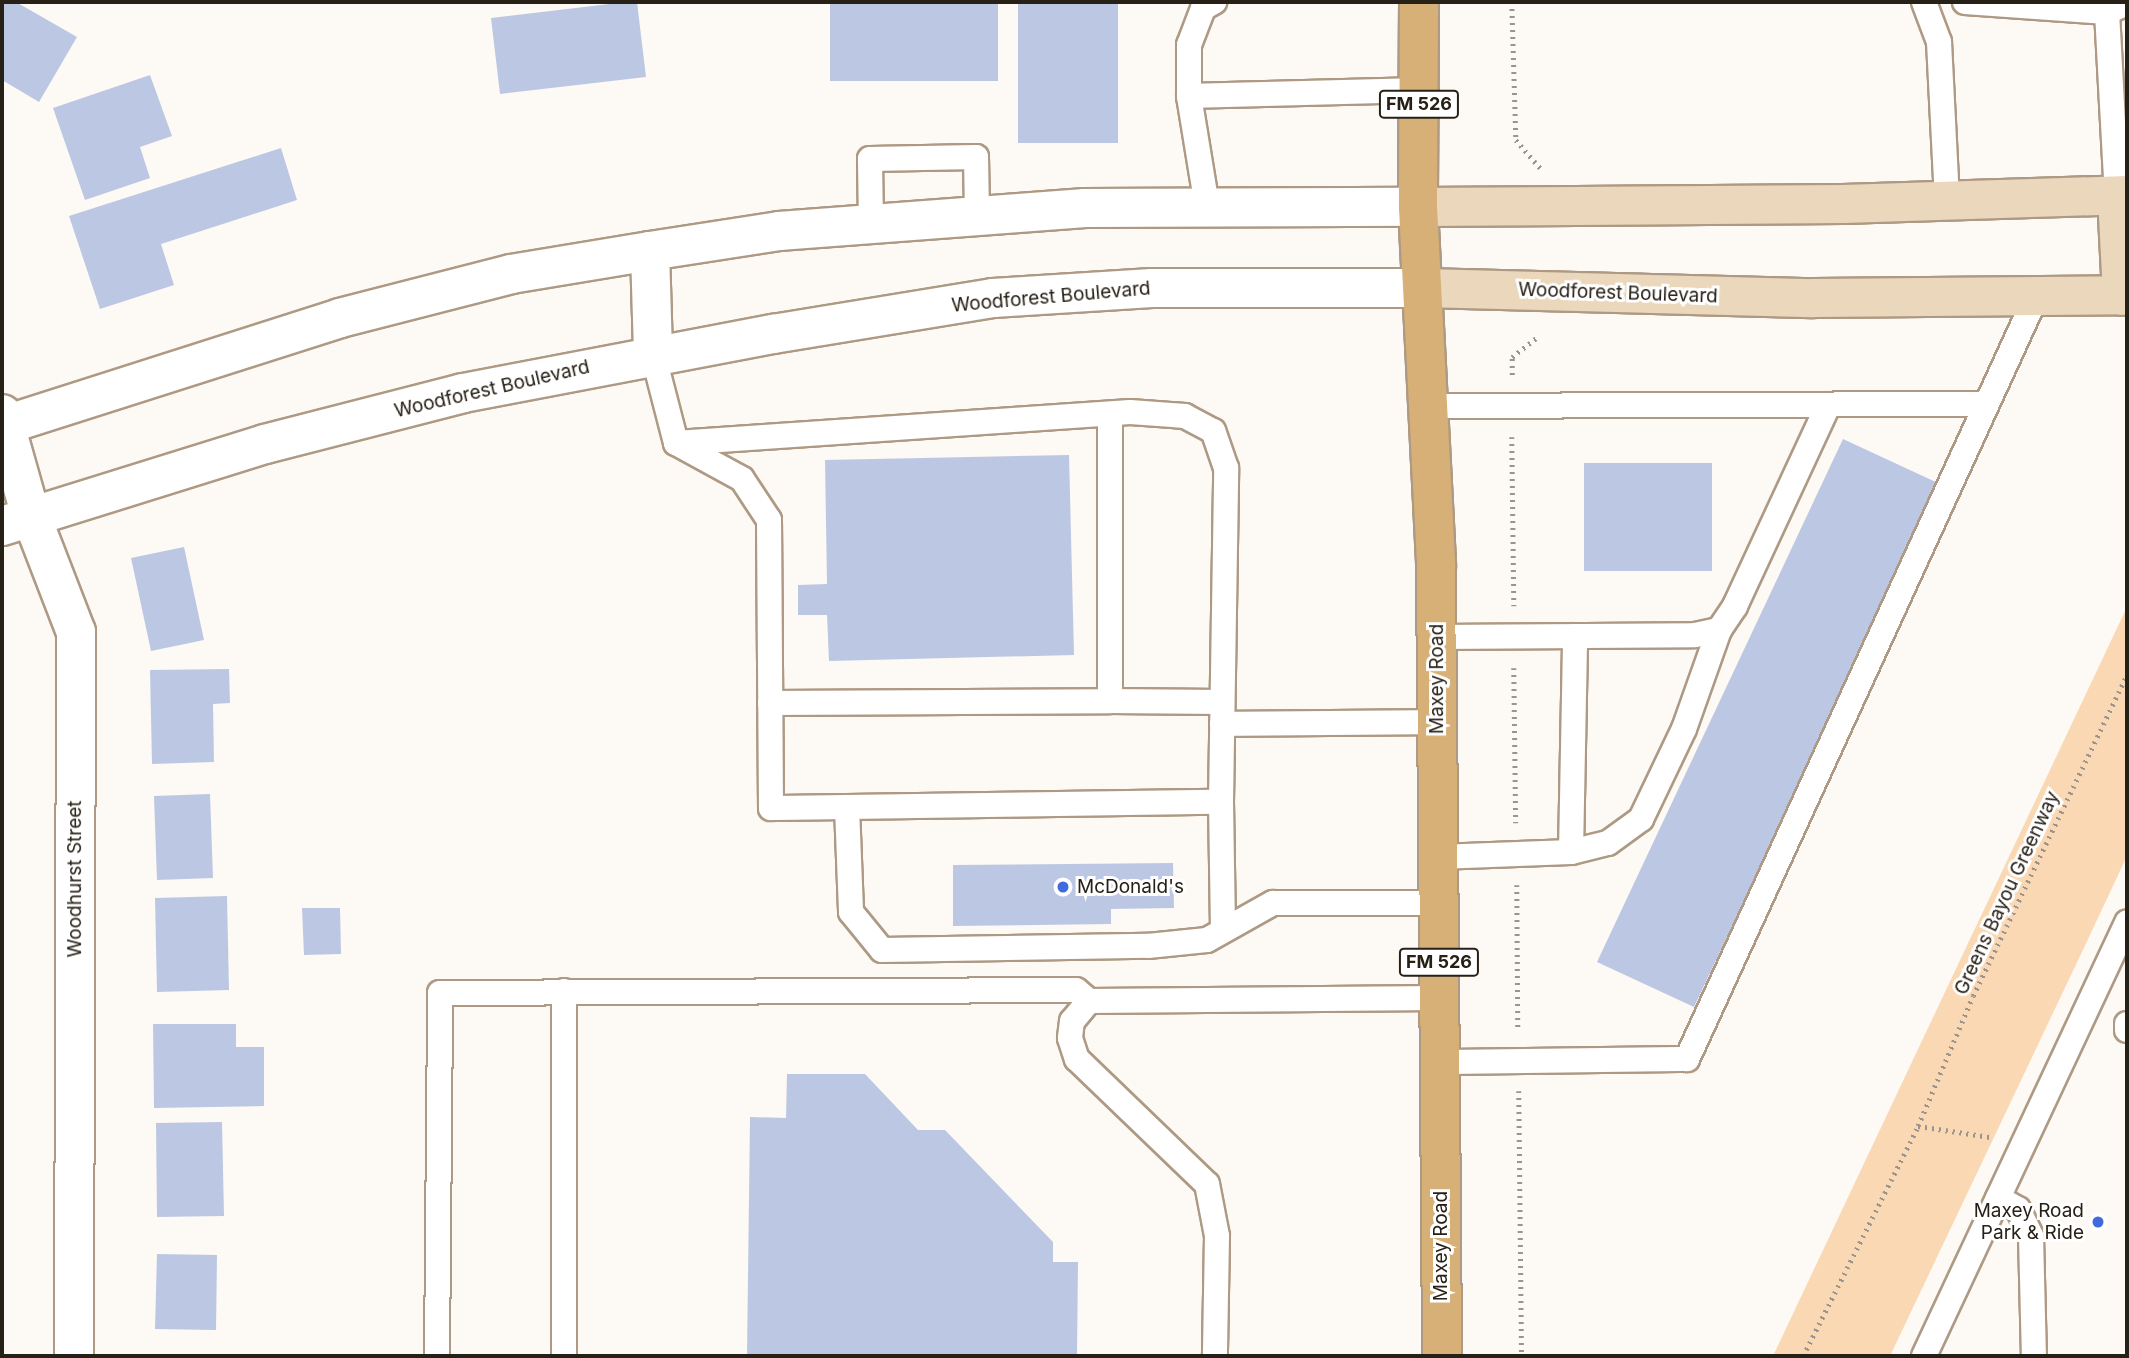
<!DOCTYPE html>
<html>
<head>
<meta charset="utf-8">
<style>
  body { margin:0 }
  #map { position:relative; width:2129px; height:1358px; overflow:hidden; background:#fdf9f4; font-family:Inter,sans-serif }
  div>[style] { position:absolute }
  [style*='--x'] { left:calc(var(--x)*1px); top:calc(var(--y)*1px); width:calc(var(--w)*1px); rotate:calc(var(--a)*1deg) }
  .green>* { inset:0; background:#f9d8b3 }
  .building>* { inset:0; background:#bcc8e3 }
  .path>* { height:4.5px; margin-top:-2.25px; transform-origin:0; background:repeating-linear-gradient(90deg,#9a948e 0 2px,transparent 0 7px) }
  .roads { filter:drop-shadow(2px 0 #ae9a84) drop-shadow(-2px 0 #ae9a84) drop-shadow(0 2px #ae9a84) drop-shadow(0 -2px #ae9a84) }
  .service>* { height:24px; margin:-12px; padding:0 12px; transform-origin:12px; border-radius:12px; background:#fff }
  .minor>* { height:38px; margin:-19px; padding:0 19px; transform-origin:19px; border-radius:19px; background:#fff }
  .tertiary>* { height:38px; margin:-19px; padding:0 19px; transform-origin:19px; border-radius:19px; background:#fff }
  .secondary>* { height:38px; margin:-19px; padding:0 19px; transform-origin:19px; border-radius:19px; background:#ebd7bb }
  .primary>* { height:38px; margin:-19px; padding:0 19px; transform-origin:19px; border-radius:19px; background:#d6b077 }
  .dots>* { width:19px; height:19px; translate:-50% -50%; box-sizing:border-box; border:4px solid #fff; border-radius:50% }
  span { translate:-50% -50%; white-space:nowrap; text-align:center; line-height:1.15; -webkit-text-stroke:6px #fff; paint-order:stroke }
  .shield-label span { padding:2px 5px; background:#fff; border:2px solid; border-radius:5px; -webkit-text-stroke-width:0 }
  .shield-label { font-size:18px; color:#272017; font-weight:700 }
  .street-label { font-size:19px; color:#272017 }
  .poi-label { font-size:19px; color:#272017 }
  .left { translate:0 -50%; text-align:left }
  .right { translate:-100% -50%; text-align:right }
  .frame { position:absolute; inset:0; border:4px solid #272017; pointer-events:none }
</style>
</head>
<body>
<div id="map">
  <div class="green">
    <i style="clip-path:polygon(2127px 607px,2127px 856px,2081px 954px,1890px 1356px,1773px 1356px)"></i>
  </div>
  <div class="building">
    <i style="clip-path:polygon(2px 2px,16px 2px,77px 37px,39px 102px,2px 80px)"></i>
    <i style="clip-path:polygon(626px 2px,637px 2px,646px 77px,500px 94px,491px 18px)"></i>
    <i style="clip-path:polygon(830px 2px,998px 2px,998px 81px,830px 81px)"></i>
    <i style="clip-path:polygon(1018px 2px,1118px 2px,1118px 143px,1018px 143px)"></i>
    <i style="clip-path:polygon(150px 75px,172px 136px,140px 147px,150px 178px,85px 200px,53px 108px)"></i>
    <i style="clip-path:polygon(281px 148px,297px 200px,161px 244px,174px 285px,100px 309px,69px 216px)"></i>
    <i style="clip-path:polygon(1843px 439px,1940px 484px,1694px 1007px,1597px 962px)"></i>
    <i style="clip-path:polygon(1069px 455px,1074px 655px,829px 661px,827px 615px,798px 615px,798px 585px,827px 584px,825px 460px)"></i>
    <i style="clip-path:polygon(1584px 463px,1712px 463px,1712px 571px,1584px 571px)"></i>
    <i style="clip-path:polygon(184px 547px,204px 640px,151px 651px,131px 558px)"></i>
    <i style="clip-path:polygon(229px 669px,230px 703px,213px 704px,214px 762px,152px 764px,150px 670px)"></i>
    <i style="clip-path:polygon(210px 794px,213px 878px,157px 880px,154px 796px)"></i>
    <i style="clip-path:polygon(1173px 863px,1174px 908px,1111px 909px,1111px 924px,953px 926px,953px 865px)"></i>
    <i style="clip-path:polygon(227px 896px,229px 990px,157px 992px,155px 898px)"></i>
    <i style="clip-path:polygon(302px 908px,340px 908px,341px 954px,304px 955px)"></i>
    <i style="clip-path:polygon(153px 1024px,236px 1024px,236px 1047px,264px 1047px,264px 1106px,154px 1108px)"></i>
    <i style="clip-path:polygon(787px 1074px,865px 1074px,918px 1130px,945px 1130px,1053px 1242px,1053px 1262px,1078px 1262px,1077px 1356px,747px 1356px,750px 1117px,786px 1118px)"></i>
    <i style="clip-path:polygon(222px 1122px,224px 1216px,157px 1217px,156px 1123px)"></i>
    <i style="clip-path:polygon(157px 1254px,217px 1255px,216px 1330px,155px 1329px)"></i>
  </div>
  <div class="path">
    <i style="--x:1512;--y:2;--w:138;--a:88.3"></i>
    <i style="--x:1516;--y:140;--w:37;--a:49"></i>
    <i style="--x:1512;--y:375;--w:18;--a:-90"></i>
    <i style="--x:1512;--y:357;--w:34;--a:-38"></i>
    <i style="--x:1512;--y:437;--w:169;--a:89.3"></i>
    <i style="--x:1514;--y:668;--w:155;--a:89.3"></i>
    <i style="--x:1517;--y:885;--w:145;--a:89.6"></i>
    <i style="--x:1519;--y:1091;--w:265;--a:89.4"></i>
    <i style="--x:1918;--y:1126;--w:73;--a:8.7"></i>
    <i style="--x:1803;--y:1356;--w:257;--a:-63.4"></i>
    <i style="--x:1918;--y:1126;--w:141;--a:-67.1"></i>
    <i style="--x:1973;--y:996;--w:356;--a:-64.4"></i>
  </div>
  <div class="roads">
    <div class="service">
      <i style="--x:1924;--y:2;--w:43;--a:69.4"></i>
      <i style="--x:1939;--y:42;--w:159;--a:87.1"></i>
      <i style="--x:1965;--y:2;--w:142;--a:4"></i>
      <i style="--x:2107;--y:12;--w:22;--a:-24"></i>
      <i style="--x:2107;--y:12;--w:184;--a:86.9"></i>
      <i style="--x:1189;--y:96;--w:230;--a:-1.5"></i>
      <i style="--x:1207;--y:206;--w:111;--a:-99.3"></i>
      <i style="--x:1189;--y:96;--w:51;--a:-90"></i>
      <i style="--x:1189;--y:45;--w:40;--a:-69"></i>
      <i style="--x:1203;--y:8;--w:13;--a:-29"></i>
      <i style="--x:871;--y:224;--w:65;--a:-90.9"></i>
      <i style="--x:870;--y:159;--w:106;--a:-1.1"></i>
      <i style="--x:976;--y:157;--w:59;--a:89"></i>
      <i style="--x:653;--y:354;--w:92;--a:75.5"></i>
      <i style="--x:676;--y:443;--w:75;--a:28.6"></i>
      <i style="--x:742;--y:479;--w:49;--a:56.6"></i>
      <i style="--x:769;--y:520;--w:288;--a:89.6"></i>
      <i style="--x:771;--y:808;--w:450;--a:-0.8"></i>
      <i style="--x:1221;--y:802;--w:334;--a:-89.1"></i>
      <i style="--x:1226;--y:468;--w:39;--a:-109"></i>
      <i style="--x:1213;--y:431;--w:32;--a:-152"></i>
      <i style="--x:1185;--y:416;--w:55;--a:-175.8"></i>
      <i style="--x:1130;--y:412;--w:455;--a:176.1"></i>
      <i style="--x:1429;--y:406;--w:557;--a:-0.21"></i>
      <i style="--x:1110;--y:414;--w:287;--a:90"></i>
      <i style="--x:1110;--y:701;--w:112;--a:0.5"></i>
      <i style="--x:1436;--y:637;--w:259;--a:-0.4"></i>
      <i style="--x:1695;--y:635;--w:25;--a:-12"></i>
      <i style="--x:1719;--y:630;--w:29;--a:-56"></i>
      <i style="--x:1735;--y:606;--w:221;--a:-65.1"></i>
      <i style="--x:770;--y:703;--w:340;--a:-0.3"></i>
      <i style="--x:1222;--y:724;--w:215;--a:-0.5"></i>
      <i style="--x:1221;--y:802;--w:128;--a:89.1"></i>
      <i style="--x:847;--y:807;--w:105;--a:87.8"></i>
      <i style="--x:851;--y:912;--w:49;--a:50.8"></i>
      <i style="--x:882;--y:950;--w:266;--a:-0.9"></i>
      <i style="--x:1148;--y:946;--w:59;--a:-5.8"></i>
      <i style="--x:1207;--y:940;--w:76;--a:-29.3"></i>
      <i style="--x:1273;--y:903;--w:166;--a:0"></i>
      <i style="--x:1571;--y:852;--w:216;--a:-88.9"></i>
      <i style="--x:1438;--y:857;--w:133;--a:-2.2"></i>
      <i style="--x:1571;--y:852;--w:38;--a:-14"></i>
      <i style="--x:1608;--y:843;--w:41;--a:-36"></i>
      <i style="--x:1641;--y:819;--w:100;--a:-64.5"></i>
      <i style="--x:1684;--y:729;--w:105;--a:-70.5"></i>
      <i style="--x:1089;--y:1001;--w:26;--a:130"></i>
      <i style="--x:1072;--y:1021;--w:17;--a:97"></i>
      <i style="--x:1070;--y:1038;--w:22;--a:72"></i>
      <i style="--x:1077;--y:1059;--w:180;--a:43.9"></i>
      <i style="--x:1207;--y:1184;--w:53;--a:79.1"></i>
      <i style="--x:1217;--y:1236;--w:120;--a:91"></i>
      <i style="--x:2127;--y:1024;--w:6;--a:90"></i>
      <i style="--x:1440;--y:1062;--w:247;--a:-0.7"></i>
      <i style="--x:1687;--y:1059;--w:836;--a:-65.4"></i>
      <i style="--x:1998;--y:1198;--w:23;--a:29"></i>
      <i style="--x:2018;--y:1209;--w:30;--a:64"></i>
      <i style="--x:2031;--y:1236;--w:120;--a:88.6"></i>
      <i style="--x:437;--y:1356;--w:363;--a:-89.5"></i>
      <i style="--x:440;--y:993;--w:636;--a:-0.27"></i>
      <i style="--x:1076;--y:990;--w:17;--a:40"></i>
      <i style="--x:1089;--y:1001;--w:350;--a:-0.5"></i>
      <i style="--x:564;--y:1356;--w:365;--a:-90"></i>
      <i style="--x:1924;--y:1356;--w:479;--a:-64.9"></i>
    </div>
    <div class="minor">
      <i style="--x:2;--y:414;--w:103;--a:74.2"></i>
      <i style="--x:30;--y:513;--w:128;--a:68.9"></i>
      <i style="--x:76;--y:632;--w:724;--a:90.16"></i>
    </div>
    <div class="tertiary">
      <i style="--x:650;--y:251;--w:103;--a:88.3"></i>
      <i style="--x:2;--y:426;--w:355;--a:-17.7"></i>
      <i style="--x:340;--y:318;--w:177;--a:-14.4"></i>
      <i style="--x:511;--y:274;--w:141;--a:-9.4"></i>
      <i style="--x:650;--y:251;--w:131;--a:-8.8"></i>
      <i style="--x:779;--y:231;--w:307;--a:-4.3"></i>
      <i style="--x:1085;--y:208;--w:333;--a:-0.2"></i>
      <i style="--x:2;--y:526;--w:275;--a:-17.3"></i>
      <i style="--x:265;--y:444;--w:204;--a:-14.4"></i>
      <i style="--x:463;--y:393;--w:316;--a:-10.8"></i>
      <i style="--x:773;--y:334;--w:223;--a:-9.3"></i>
      <i style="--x:993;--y:298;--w:159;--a:-3.6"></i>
      <i style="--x:1152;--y:288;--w:272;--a:0"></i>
    </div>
    <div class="secondary">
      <i style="--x:2117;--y:196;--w:100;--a:87.1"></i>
      <i style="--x:1418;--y:207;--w:425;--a:-0.4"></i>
      <i style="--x:1843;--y:204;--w:284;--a:-1.8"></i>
      <i style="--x:1424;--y:288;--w:389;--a:1.5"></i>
      <i style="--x:1813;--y:298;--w:314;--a:-0.5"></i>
    </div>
    <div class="primary">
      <i style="--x:1419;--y:2;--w:205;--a:90.3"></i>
      <i style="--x:1418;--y:207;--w:360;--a:87.1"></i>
      <i style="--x:1436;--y:567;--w:789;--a:89.56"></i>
    </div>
  </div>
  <div class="dots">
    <i style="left:1063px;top:887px;background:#416adc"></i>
    <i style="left:2098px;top:1222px;background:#416adc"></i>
  </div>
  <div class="shield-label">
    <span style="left:1419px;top:104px">FM 526</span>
    <span style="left:1439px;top:962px">FM 526</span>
  </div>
  <div class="street-label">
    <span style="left:1618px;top:293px;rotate:2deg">Woodforest Boulevard</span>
    <span style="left:1051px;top:297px;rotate:-5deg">Woodforest Boulevard</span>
    <span style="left:492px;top:389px;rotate:-13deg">Woodforest Boulevard</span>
    <span style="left:1437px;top:679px;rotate:-90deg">Maxey Road</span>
    <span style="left:75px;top:879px;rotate:-90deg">Woodhurst Street</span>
    <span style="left:2007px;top:893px;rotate:-65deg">Greens Bayou Greenway</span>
    <span style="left:1441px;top:1246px;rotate:-90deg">Maxey Road</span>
  </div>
  <div class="poi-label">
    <span class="left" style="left:1077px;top:887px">McDonald's</span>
    <span class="right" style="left:2084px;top:1222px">Maxey Road<br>Park &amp; Ride</span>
  </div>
  <div class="frame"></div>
</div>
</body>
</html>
